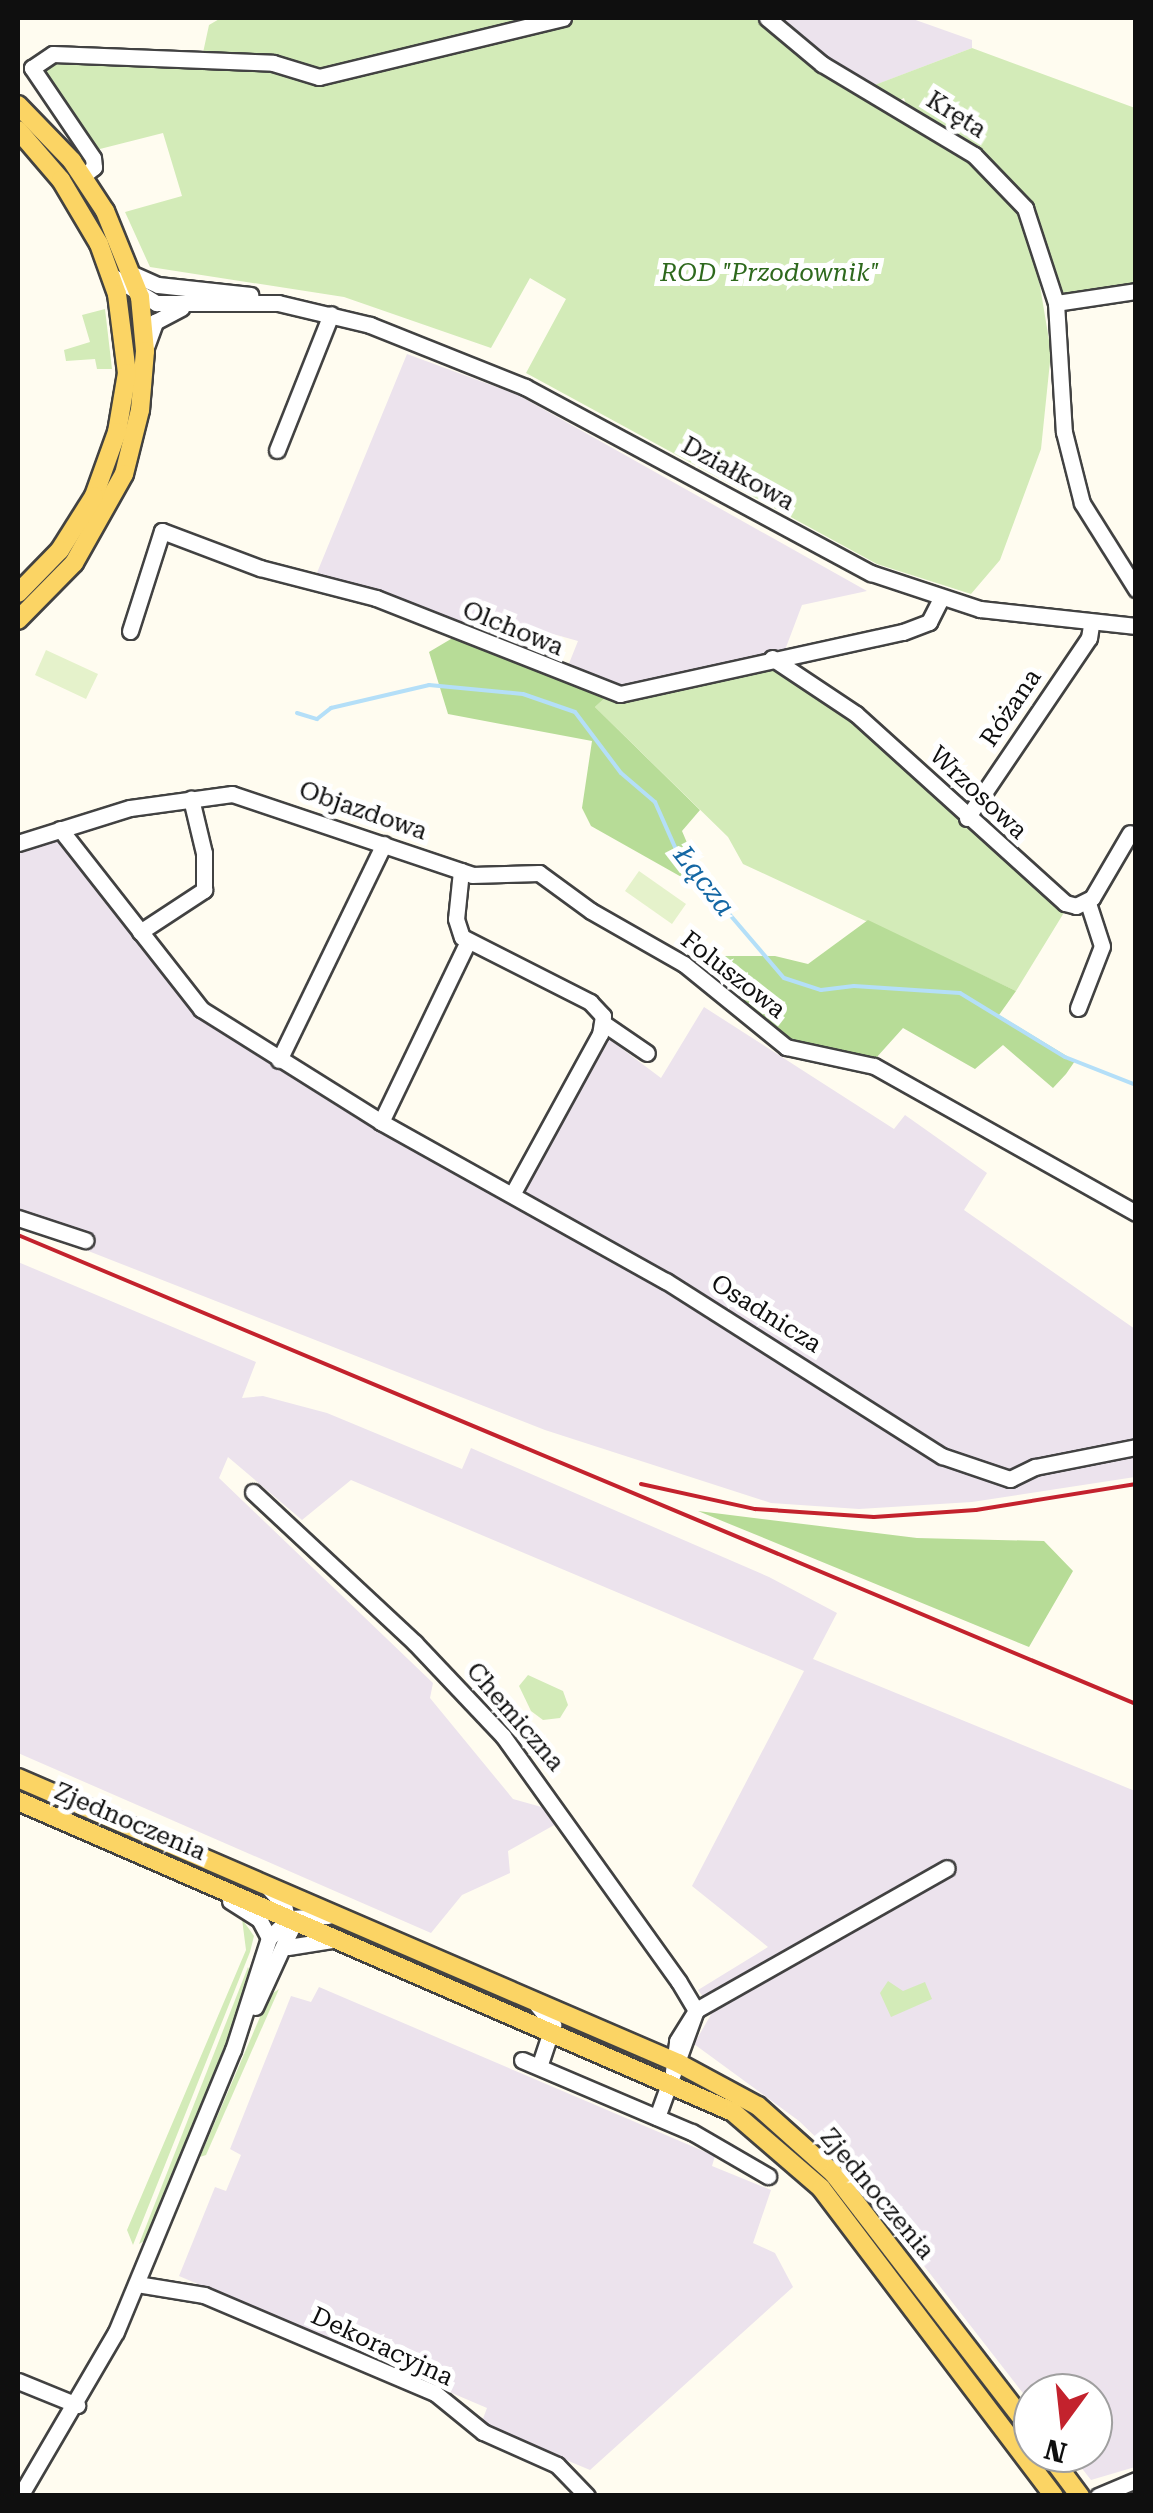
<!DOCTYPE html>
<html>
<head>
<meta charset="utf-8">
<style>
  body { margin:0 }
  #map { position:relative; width:1153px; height:2513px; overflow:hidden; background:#fffcf0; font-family:"Roboto Serif",serif }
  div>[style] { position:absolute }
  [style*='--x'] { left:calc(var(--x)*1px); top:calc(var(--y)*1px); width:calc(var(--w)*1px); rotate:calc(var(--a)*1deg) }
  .industrial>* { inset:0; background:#ece3ed }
  .green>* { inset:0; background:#d3ebb8 }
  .forest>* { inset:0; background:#b7dc97 }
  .pitch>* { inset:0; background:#e5f2cb }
  .stream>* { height:4px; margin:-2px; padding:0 2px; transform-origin:2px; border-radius:2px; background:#b4dff8 }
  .roads { filter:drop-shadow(2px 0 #424242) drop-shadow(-2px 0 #424242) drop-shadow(0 2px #424242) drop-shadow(0 -2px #424242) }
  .minor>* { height:15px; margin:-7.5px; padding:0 7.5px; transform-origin:7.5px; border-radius:7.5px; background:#fff }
  .major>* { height:18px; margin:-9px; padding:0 9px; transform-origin:9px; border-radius:9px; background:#fbd464 }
  .rail>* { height:4px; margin:-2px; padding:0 2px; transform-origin:2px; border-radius:2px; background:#c3222d }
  span { translate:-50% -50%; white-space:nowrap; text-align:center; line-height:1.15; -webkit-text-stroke:10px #fff; paint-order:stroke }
  .street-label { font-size:25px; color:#0f0f0f }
  .park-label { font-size:25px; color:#2e691d; font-style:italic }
  .water-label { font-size:28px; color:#1467a4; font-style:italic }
  .frame { position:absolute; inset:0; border:20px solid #0f0f0f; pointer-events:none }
  .north { position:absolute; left:1013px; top:2373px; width:100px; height:100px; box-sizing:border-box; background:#fff; border:2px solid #9f9f9f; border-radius:50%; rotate:195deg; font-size:28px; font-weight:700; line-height:40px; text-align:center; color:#0f0f0f }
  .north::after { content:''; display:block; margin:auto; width:35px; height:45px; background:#c3222d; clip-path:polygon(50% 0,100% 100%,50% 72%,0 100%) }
</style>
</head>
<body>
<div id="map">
  <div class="industrial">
    <i style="clip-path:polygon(758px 18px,910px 18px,972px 40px,972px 48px,862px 90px,786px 45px)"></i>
    <i style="clip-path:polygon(407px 354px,518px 395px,867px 591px,802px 605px,785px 650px,620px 694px,564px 676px,578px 641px,553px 634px,533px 664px,314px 580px)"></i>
    <i style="clip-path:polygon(59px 830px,200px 1008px,514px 1192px,593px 1027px,661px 1078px,704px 1007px,894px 1129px,905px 1115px,987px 1173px,964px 1210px,1135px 1329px,1135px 1477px,972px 1502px,859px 1509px,771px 1503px,545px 1430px,50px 1236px,18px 1212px,18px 845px)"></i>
    <i style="clip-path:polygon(18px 1262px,256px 1362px,242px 1398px,263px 1396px,327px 1413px,462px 1469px,471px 1448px,769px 1577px,837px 1613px,813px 1659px,1135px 1791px,1135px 2467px,1091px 2480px,1070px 2453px,1093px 2453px,1093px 2393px,1033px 2393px,1033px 2406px,847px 2167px,799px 2121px,694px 2044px,713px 2011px,698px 1990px,768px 1947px,692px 1886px,804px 1671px,351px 1480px,302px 1520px,228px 1457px,219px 1478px,433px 1683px,430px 1698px,513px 1799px,545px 1808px,556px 1824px,508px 1851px,510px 1873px,462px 1895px,431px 1933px,18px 1753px)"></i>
    <i style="clip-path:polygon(319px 1987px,715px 2156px,712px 2166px,771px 2190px,753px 2243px,775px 2253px,793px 2287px,590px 2470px,481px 2424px,487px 2408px,419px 2379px,414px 2363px,396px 2369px,179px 2276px,215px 2187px,226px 2191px,241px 2155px,230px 2149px,291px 1996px,311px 2002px)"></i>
  </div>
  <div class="green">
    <i style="clip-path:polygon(221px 18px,519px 18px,523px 31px,574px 18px,758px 18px,786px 45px,972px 157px,1016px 201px,1035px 256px,1051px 352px,1041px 449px,1000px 560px,971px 594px,877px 564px,526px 373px,566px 299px,530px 278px,491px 348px,344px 297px,150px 267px,125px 212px,182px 196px,163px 133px,92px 151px,39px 67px,65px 58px,201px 62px,209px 25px)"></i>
    <i style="clip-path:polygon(972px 48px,1135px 108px,1135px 286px,1052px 294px,1041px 230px,1007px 177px,982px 149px,907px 107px,904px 98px,896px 102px,872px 86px)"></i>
    <i style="clip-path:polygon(105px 309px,112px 369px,97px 369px,95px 359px,66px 361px,64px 350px,90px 342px,82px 315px)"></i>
    <i style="clip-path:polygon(785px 650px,794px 673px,874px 734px,1065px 911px,1016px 991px,743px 864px,728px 837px,595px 707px,608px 695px)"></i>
    <i style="clip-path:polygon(528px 1675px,563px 1691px,568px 1705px,560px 1718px,543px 1720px,531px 1711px,519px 1686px)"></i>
    <i style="clip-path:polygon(242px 1919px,254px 1936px,250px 1952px,133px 2245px,127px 2230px,246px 1950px)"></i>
    <i style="clip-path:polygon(248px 1967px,252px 1975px,217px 2066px,146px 2240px,139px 2244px)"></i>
    <i style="clip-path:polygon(888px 1981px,903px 1991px,925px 1982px,932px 1999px,891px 2017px,880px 1993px)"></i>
    <i style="clip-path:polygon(279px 1989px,206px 2155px,200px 2157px,269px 1996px)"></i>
  </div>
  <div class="forest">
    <i style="clip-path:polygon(456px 636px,608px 695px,595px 707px,700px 810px,682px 831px,699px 871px,685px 879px,591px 826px,582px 808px,592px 741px,448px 714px,429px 652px)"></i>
    <i style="clip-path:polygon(868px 920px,1016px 991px,999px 1015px,1075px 1061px,1066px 1074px,1053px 1088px,1003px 1045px,975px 1069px,903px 1028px,876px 1058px,796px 1048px,704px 976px,716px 956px,775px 956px,808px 964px)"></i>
    <i style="clip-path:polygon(698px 1511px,917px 1538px,1044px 1541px,1073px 1571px,1029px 1647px)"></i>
  </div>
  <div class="pitch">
    <i style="clip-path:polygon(46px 650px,98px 674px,86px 699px,35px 675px)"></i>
    <i style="clip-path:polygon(639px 871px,686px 904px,672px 924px,625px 891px)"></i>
  </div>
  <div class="stream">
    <i style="--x:297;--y:713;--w:21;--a:17"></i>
    <i style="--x:317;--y:719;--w:18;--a:-38"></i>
    <i style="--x:331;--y:708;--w:101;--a:-13.2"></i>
    <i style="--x:429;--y:685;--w:94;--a:5.5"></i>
    <i style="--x:523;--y:694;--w:55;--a:19.1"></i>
    <i style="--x:575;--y:712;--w:76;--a:53"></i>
    <i style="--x:621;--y:773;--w:45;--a:40.5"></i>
    <i style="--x:655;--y:802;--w:57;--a:66.1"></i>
    <i style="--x:678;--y:854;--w:163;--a:49.5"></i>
    <i style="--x:784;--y:978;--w:39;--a:18"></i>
    <i style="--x:821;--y:990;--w:33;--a:-7"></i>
    <i style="--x:854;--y:986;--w:106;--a:3.8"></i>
    <i style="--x:960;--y:993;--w:123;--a:31.4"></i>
    <i style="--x:1065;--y:1057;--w:76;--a:21.5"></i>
  </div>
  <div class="roads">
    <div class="minor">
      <i style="--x:767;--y:18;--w:72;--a:39.9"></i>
      <i style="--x:822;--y:64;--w:177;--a:30.9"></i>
      <i style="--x:974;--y:155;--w:74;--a:46.1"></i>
      <i style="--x:1025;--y:208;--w:100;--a:71.9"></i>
      <i style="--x:1056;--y:303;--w:129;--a:86.5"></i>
      <i style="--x:1064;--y:432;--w:73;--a:75.8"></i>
      <i style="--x:1082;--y:503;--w:102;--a:57.9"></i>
      <i style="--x:83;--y:176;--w:14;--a:-39"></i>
      <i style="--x:94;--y:167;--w:9;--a:-96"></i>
      <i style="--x:93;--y:158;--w:109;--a:-124.1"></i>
      <i style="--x:32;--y:68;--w:25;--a:-34"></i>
      <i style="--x:53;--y:54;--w:220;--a:2.3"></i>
      <i style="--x:273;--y:63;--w:48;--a:16.9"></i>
      <i style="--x:319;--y:77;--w:251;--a:-13.6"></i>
      <i style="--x:133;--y:274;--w:27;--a:24"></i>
      <i style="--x:158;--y:285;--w:93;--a:6.2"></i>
      <i style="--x:112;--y:276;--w:52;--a:31.5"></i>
      <i style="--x:156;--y:303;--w:122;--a:0"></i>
      <i style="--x:278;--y:303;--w:95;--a:13.4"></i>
      <i style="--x:370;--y:325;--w:167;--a:21.8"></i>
      <i style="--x:525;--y:387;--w:393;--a:28.3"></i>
      <i style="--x:871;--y:573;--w:115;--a:18.3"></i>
      <i style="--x:980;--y:609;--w:157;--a:6.2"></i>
      <i style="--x:1056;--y:303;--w:81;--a:-8.5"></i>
      <i style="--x:146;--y:347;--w:27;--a:-70"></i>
      <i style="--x:155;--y:322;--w:30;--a:-28"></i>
      <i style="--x:277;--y:450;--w:146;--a:-68.3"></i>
      <i style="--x:130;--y:631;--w:105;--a:-72.3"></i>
      <i style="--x:162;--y:531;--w:105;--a:20.7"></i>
      <i style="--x:260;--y:568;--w:120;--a:14.5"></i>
      <i style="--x:376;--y:598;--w:262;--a:21.5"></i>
      <i style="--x:620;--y:694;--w:290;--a:-12.4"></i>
      <i style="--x:903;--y:632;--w:28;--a:-21"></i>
      <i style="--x:929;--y:622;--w:27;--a:-63"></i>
      <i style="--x:772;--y:658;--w:101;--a:33.7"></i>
      <i style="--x:856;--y:714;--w:282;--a:42.1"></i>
      <i style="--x:1065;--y:903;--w:11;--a:15"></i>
      <i style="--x:1076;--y:906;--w:18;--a:-27"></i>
      <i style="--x:1092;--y:898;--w:75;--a:-59.7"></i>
      <i style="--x:967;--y:818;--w:217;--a:-55.9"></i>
      <i style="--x:1089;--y:638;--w:13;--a:-81"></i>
      <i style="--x:60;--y:829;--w:229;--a:51.9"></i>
      <i style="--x:201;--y:1009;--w:213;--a:32.1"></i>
      <i style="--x:381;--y:1122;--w:326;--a:29.2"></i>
      <i style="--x:666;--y:1281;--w:327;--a:32.4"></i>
      <i style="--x:942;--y:1456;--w:72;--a:18.7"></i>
      <i style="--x:1010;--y:1479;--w:28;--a:-26"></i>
      <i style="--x:1035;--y:1467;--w:103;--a:-11.2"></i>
      <i style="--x:18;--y:843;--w:117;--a:-17.4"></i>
      <i style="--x:130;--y:808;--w:103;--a:-7.8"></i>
      <i style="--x:232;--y:794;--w:253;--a:18.6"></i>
      <i style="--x:472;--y:875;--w:67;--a:-1.7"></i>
      <i style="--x:539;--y:873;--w:64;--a:36.2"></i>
      <i style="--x:591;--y:911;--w:107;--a:29.7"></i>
      <i style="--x:684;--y:964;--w:132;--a:39.1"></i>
      <i style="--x:786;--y:1047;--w:90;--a:12.2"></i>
      <i style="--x:874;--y:1066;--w:300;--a:29.3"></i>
      <i style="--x:461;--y:871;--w:48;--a:95.9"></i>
      <i style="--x:456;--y:919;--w:19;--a:72"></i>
      <i style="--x:462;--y:937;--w:144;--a:26.9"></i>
      <i style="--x:590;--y:1002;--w:19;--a:47"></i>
      <i style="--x:603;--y:1016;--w:18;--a:99"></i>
      <i style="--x:600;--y:1034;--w:183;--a:118.7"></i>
      <i style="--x:140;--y:932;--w:77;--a:-33.3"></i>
      <i style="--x:204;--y:890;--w:37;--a:-90"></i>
      <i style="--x:204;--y:853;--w:56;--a:-103.5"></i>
      <i style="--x:1078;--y:1008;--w:66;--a:-68.8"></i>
      <i style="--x:1102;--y:946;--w:45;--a:-108"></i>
      <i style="--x:603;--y:1023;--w:53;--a:34.3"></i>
      <i style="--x:279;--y:1060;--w:240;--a:-64.1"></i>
      <i style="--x:381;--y:1122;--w:201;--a:-64.3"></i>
      <i style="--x:18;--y:1218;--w:71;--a:18.2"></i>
      <i style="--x:253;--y:1492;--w:221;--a:43"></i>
      <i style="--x:415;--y:1643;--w:128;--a:46.6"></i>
      <i style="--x:503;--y:1736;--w:302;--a:54.4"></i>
      <i style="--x:679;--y:1982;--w:33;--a:59"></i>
      <i style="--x:696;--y:2010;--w:114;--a:110"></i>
      <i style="--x:230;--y:1901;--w:34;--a:32"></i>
      <i style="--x:259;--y:1919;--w:21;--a:62"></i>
      <i style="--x:288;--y:1947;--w:46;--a:-8.8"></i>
      <i style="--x:537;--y:2005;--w:26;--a:51"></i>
      <i style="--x:553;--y:2025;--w:44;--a:108.4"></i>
      <i style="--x:255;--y:2007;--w:84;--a:-65.3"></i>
      <i style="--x:290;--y:1931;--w:27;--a:-103"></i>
      <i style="--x:284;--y:1905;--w:25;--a:-132"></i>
      <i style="--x:522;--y:2060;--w:185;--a:23"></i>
      <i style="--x:692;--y:2132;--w:88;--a:30.1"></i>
      <i style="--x:673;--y:2071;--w:30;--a:-82"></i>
      <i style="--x:677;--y:2041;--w:36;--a:-58"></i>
      <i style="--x:696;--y:2010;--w:288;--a:-29.5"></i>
      <i style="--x:137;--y:2284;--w:68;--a:9.3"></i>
      <i style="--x:204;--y:2295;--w:251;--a:23"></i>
      <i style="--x:435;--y:2393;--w:62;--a:39.1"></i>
      <i style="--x:483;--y:2432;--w:81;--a:24"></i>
      <i style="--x:557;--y:2465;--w:43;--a:45.9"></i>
      <i style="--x:18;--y:2381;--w:64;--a:22.1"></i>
      <i style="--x:20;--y:2496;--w:190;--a:-59.7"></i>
      <i style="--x:116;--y:2332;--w:305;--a:-67.5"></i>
      <i style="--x:233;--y:2050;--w:118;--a:-72.2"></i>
      <i style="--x:269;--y:1938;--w:29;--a:-44"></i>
      <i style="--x:290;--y:1918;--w:38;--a:-3"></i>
      <i style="--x:1098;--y:2496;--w:41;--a:-22.8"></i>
    </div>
    <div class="major">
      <i style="--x:18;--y:105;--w:78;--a:46"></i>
      <i style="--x:72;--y:161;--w:60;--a:56.6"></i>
      <i style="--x:105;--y:211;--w:93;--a:67.9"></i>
      <i style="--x:140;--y:297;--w:54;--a:84.7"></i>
      <i style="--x:145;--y:351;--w:59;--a:94.8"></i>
      <i style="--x:140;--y:410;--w:66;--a:104"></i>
      <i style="--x:124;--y:474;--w:102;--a:119.3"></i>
      <i style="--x:74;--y:563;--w:80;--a:134.5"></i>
      <i style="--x:18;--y:130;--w:66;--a:49.3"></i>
      <i style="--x:61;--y:180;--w:74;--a:59.3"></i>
      <i style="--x:99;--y:244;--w:53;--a:70.2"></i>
      <i style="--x:117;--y:294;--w:80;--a:82.8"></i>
      <i style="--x:127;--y:373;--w:60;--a:99.6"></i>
      <i style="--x:117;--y:432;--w:68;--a:109.8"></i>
      <i style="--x:94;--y:496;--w:64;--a:122.2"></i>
      <i style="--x:60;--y:550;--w:60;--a:134.3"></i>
      <i style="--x:18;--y:1778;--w:719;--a:23.36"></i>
      <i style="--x:678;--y:2063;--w:91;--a:28.3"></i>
      <i style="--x:758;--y:2106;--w:101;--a:41.8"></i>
      <i style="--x:833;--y:2173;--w:328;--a:52.4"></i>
      <i style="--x:18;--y:1801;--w:780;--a:23.51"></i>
      <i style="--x:733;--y:2112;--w:116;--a:40.8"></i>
      <i style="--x:821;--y:2188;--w:386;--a:52.9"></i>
      <i style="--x:1048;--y:2453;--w:54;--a:53.3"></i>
    </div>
  </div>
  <div class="rail">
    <i style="--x:18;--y:1235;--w:1212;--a:22.76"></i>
    <i style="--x:641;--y:1484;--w:117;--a:12.4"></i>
    <i style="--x:755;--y:1509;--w:119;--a:3.8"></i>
    <i style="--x:874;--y:1517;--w:102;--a:-3.9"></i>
    <i style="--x:976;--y:1510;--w:162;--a:-9.2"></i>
  </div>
  <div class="street-label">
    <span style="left:956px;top:115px;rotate:32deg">Kręta</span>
    <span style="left:738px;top:474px;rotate:29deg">Działkowa</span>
    <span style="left:513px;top:629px;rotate:22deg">Olchowa</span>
    <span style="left:1011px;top:708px;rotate:-56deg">Różana</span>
    <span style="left:978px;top:793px;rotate:43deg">Wrzosowa</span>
    <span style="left:363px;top:811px;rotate:19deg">Objazdowa</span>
    <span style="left:733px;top:975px;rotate:38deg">Foluszowa</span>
    <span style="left:766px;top:1314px;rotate:32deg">Osadnicza</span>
    <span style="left:515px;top:1717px;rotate:49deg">Chemiczna</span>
    <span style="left:130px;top:1822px;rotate:23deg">Zjednoczenia</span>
    <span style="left:877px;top:2194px;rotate:50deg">Zjednoczenia</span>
    <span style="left:382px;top:2347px;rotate:25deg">Dekoracyjna</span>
  </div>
  <div class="park-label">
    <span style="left:770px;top:273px">ROD "Przodownik"</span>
  </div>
  <div class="water-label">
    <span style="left:704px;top:881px;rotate:52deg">Łącza</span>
  </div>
  <div class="frame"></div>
  <div class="north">N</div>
</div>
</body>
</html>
